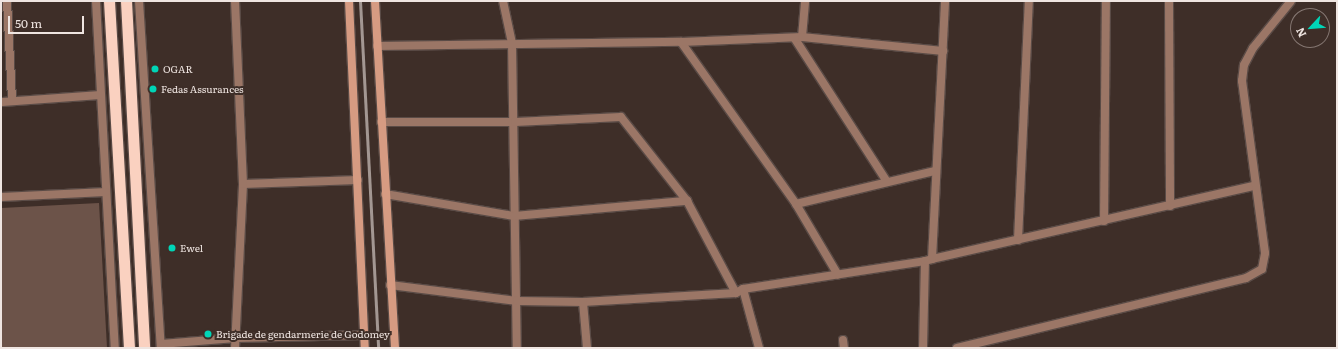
<!DOCTYPE html>
<html>
<head>
<meta charset="utf-8">
<style>
  body { margin:0 }
  #map { position:relative; width:1338px; height:349px; overflow:hidden; background:#3e2e28; font-family:Literata,serif }
  div>[style] { position:absolute }
  [style*='--x'] { left:calc(var(--x)*1px); top:calc(var(--y)*1px); width:calc(var(--w)*1px); rotate:calc(var(--a)*1deg) }
  .green>* { inset:0; background:#6c5349 }
  .roads { filter:drop-shadow(1px 0 #5a4b46) drop-shadow(-1px 0 #5a4b46) drop-shadow(0 1px #5a4b46) drop-shadow(0 -1px #5a4b46) }
  .minor>* { height:8px; margin:-4px; padding:0 4px; transform-origin:4px; border-radius:4px; background:#9b7666 }
  .secondary>* { height:8px; margin:-4px; padding:0 4px; transform-origin:4px; border-radius:4px; background:#d69b82 }
  .trunk>* { height:11px; margin:-5.5px; padding:0 5.5px; transform-origin:5.5px; border-radius:5.5px; background:#fad1c0 }
  .rail>* { height:3px; margin:-1.5px; padding:0 1.5px; transform-origin:1.5px; border-radius:1.5px; background:#a39792 }
  .dots>* { width:11px; height:11px; translate:-50% -50%; box-sizing:border-box; border:2px solid #3e2e28; border-radius:50% }
  span { translate:-50% -50%; white-space:nowrap; text-align:center; line-height:1.15; -webkit-text-stroke:4px #3e2e28; paint-order:stroke }
  .poi-label { font-size:10px; color:#efe5e1 }
  .left { translate:0 -50%; text-align:left }
  .frame { position:absolute; inset:0; border:2px solid #efe5e1; pointer-events:none }
  .north { position:absolute; left:1290px; top:8px; width:40px; height:40px; box-sizing:border-box; background:#3e2e28; border:1px solid #857772; border-radius:50%; rotate:244deg; font-size:11px; font-weight:700; line-height:16px; text-align:center; color:#efe5e1 }
  .north::after { content:''; display:block; margin:auto; width:14px; height:18px; background:#00d5b7; clip-path:polygon(50% 0,100% 100%,50% 72%,0 100%) }
  .scale { position:absolute; left:8px; top:16px; width:76px; height:18px; box-sizing:border-box; border:2px solid #efe5e1; border-top:0; padding-left:5px; font-size:12px; line-height:14px; white-space:nowrap; color:#efe5e1; -webkit-text-stroke:3px #3e2e28; paint-order:stroke }
</style>
</head>
<body>
<div id="map">
  <div class="green">
    <i style="clip-path:polygon(99px 203px,107px 348px,1px 348px,1px 208px)"></i>
  </div>
  <div class="roads">
    <div class="minor">
      <i style="--x:7;--y:1;--w:100;--a:87.1"></i>
      <i style="--x:96;--y:1;--w:348;--a:86.9"></i>
      <i style="--x:139;--y:1;--w:348;--a:86.4"></i>
      <i style="--x:503;--y:1;--w:43;--a:77.9"></i>
      <i style="--x:512;--y:43;--w:305;--a:89.1"></i>
      <i style="--x:1169;--y:1;--w:205;--a:89.7"></i>
      <i style="--x:802;--y:37;--w:36;--a:-85"></i>
      <i style="--x:795;--y:39;--w:170;--a:57.2"></i>
      <i style="--x:681;--y:42;--w:199;--a:54.6"></i>
      <i style="--x:796;--y:204;--w:82;--a:59.4"></i>
      <i style="--x:377;--y:46;--w:304;--a:-0.8"></i>
      <i style="--x:681;--y:42;--w:121;--a:-2.4"></i>
      <i style="--x:802;--y:37;--w:142;--a:5.7"></i>
      <i style="--x:1;--y:102;--w:99;--a:-4"></i>
      <i style="--x:381;--y:122;--w:134;--a:0"></i>
      <i style="--x:515;--y:122;--w:106;--a:-2.7"></i>
      <i style="--x:621;--y:117;--w:107;--a:51.8"></i>
      <i style="--x:687;--y:201;--w:104;--a:62"></i>
      <i style="--x:243;--y:184;--w:115;--a:-2"></i>
      <i style="--x:385;--y:194;--w:131;--a:9.7"></i>
      <i style="--x:514;--y:216;--w:174;--a:-5"></i>
      <i style="--x:1;--y:197;--w:105;--a:-2.7"></i>
      <i style="--x:796;--y:204;--w:143;--a:-13.4"></i>
      <i style="--x:1104;--y:221;--w:220;--a:-89.5"></i>
      <i style="--x:1018;--y:240;--w:239;--a:-87.4"></i>
      <i style="--x:932;--y:259;--w:330;--a:-12.8"></i>
      <i style="--x:390;--y:285;--w:128;--a:7.2"></i>
      <i style="--x:517;--y:301;--w:66;--a:0.9"></i>
      <i style="--x:583;--y:302;--w:153;--a:-3.4"></i>
      <i style="--x:736;--y:293;--w:8;--a:-30"></i>
      <i style="--x:743;--y:289;--w:184;--a:-8.7"></i>
      <i style="--x:743;--y:289;--w:61;--a:74.8"></i>
      <i style="--x:583;--y:302;--w:46;--a:85"></i>
      <i style="--x:843;--y:340;--w:8;--a:83"></i>
      <i style="--x:161;--y:344;--w:75;--a:-4.6"></i>
      <i style="--x:236;--y:338;--w:128;--a:-1.3"></i>
      <i style="--x:235;--y:348;--w:164;--a:-87.2"></i>
      <i style="--x:243;--y:184;--w:183;--a:-92.5"></i>
      <i style="--x:923;--y:348;--w:87;--a:-88.7"></i>
      <i style="--x:925;--y:261;--w:7;--a:-16"></i>
      <i style="--x:932;--y:259;--w:258;--a:-87.1"></i>
      <i style="--x:957;--y:348;--w:297;--a:-13.6"></i>
      <i style="--x:1246;--y:278;--w:18;--a:-29"></i>
      <i style="--x:1262;--y:269;--w:16;--a:-79"></i>
      <i style="--x:1265;--y:253;--w:174;--a:-97.6"></i>
      <i style="--x:1242;--y:81;--w:16;--a:-83"></i>
      <i style="--x:1244;--y:65;--w:19;--a:-62"></i>
      <i style="--x:1253;--y:48;--w:60;--a:-51"></i>
    </div>
    <div class="secondary">
      <i style="--x:349;--y:1;--w:347;--a:87.4"></i>
      <i style="--x:375;--y:1;--w:348;--a:86.7"></i>
    </div>
    <div class="trunk">
      <i style="--x:109;--y:1;--w:348;--a:86.7"></i>
      <i style="--x:126;--y:1;--w:347;--a:87"></i>
    </div>
  </div>
  <div class="rail">
    <i style="--x:360;--y:1;--w:347;--a:87"></i>
  </div>
  <div class="dots">
    <i style="left:155px;top:69px;background:#00d5b7"></i>
    <i style="left:153px;top:89px;background:#00d5b7"></i>
    <i style="left:172px;top:248px;background:#00d5b7"></i>
    <i style="left:208px;top:334px;background:#00d5b7"></i>
  </div>
  <div class="poi-label">
    <span class="left" style="left:163px;top:69px">OGAR</span>
    <span class="left" style="left:161px;top:89px">Fedas Assurances</span>
    <span class="left" style="left:180px;top:248px">Ewel</span>
    <span class="left" style="left:216px;top:334px">Brigade de gendarmerie de Godomey</span>
  </div>
  <div class="frame"></div>
  <div class="north">N</div>
  <div class="scale">50 m</div>
</div>
</body>
</html>
